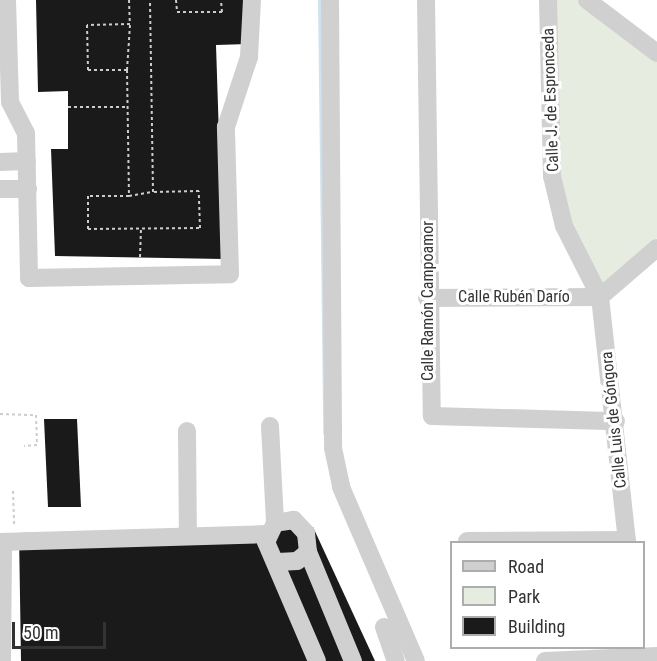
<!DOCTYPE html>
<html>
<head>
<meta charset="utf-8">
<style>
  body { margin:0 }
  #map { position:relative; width:657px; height:661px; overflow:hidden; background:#fff; font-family:"Roboto Condensed",sans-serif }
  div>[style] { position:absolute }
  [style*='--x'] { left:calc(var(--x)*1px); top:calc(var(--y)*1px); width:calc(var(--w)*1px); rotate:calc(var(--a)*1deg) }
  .green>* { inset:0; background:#e6ecdf }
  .stream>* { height:4px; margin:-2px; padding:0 2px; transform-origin:2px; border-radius:2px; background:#cfe2ee }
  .building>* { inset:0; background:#1a1a1a }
  .path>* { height:2px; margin-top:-1px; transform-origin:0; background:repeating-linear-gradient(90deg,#cdcdcd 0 3px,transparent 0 6px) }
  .minor>* { height:18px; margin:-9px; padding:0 9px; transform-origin:9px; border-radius:9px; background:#d0d0d0 }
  span { translate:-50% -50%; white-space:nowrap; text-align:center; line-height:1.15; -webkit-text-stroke:6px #fff; paint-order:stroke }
  .street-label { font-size:16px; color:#333 }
  .legend { position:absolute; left:450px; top:541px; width:195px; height:108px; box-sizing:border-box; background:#fff; border:2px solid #adadad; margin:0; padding:8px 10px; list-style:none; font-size:18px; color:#333 }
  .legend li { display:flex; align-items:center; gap:12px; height:30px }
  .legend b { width:30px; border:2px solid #adadad }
  .scale { position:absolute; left:12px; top:622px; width:94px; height:27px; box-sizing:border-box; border:3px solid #333; border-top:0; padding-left:8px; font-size:18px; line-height:21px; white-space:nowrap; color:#333; -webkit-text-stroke:4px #fff; paint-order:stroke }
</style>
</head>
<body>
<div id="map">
  <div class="green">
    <i style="clip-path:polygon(555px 0,577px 0,657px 61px,657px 238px,604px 287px,567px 219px,558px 174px)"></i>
  </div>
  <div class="stream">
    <i style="--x:320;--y:0;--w:434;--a:89.3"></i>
  </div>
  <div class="building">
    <i style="clip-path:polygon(36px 0,247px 0,248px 44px,216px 45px,223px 259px,55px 256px,51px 149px,68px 149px,68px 91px,38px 92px)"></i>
    <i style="clip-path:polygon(44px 419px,77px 419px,81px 507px,48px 507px)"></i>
    <i style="clip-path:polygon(313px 527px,375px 661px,21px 661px,19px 533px)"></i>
  </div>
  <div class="path">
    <i style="--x:129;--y:0;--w:24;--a:88"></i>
    <i style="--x:130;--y:24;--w:43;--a:178.7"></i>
    <i style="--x:87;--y:25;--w:45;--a:88.7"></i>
    <i style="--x:88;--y:70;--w:39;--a:0"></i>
    <i style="--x:127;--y:70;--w:126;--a:89.1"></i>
    <i style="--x:129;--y:196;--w:41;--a:180"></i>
    <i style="--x:88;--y:196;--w:33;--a:90"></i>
    <i style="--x:88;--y:229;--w:112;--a:-0.5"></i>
    <i style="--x:200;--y:228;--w:37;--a:-92"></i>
    <i style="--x:199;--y:191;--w:46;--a:178.8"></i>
    <i style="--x:153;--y:192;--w:192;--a:-90.9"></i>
    <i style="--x:176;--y:0;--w:12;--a:85"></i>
    <i style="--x:177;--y:12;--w:45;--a:0"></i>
    <i style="--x:222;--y:12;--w:12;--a:-95"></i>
    <i style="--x:127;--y:70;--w:45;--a:-86.2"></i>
    <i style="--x:68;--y:107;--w:59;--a:0"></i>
    <i style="--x:129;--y:196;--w:23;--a:-10"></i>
    <i style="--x:140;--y:257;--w:28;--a:-88"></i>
    <i style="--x:0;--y:414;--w:36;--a:2"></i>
    <i style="--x:36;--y:415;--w:30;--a:88"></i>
    <i style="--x:37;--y:445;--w:13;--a:176"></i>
    <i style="--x:13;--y:491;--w:34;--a:88"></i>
  </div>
  <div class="minor">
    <i style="--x:7;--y:0;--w:102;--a:88.3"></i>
    <i style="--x:10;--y:102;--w:35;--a:63"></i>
    <i style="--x:26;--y:133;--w:145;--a:88.8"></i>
    <i style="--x:29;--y:278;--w:201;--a:-1.1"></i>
    <i style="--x:230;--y:274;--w:147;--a:-91.6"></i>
    <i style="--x:226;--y:127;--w:74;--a:-71.8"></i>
    <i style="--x:249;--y:57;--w:57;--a:-87"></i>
    <i style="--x:330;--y:0;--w:448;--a:89.6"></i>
    <i style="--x:333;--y:448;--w:40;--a:78"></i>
    <i style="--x:341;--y:487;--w:189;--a:66.7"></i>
    <i style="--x:426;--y:0;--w:416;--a:89.2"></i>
    <i style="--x:432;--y:416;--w:184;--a:1.6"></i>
    <i style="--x:548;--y:0;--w:176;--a:88.7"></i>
    <i style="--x:552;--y:176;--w:51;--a:76.5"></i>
    <i style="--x:564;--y:226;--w:80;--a:63.1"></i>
    <i style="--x:600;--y:297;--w:246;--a:83.7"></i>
    <i style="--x:587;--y:0;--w:88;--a:37.1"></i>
    <i style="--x:0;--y:162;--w:27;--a:-2"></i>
    <i style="--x:0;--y:189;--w:28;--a:0"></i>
    <i style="--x:600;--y:297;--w:75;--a:-40.7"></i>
    <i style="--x:427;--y:298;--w:173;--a:-0.3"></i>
    <i style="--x:270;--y:426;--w:97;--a:87"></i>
    <i style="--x:187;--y:431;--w:105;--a:89.5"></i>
    <i style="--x:467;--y:541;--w:160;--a:-0.4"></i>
    <i style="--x:0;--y:542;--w:266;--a:-1.7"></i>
    <i style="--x:308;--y:552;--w:118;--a:67.6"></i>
    <i style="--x:278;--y:562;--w:19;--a:-3"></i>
    <i style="--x:297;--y:561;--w:14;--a:-39"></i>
    <i style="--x:308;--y:552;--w:19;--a:-96"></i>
    <i style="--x:306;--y:533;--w:18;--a:-133"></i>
    <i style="--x:294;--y:520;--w:19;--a:171"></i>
    <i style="--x:275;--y:523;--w:21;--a:115"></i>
    <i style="--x:266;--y:542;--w:129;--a:66.8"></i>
    <i style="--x:384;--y:627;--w:36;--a:71"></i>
    <i style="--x:2;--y:661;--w:119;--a:-89.5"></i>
    <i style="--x:545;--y:661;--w:112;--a:-2.6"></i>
  </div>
  <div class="street-label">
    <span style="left:551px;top:100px;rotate:-92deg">Calle J. de Espronceda</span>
    <span style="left:514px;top:297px">Calle Rubén Darío</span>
    <span style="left:428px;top:301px;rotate:-90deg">Calle Ramón Campoamor</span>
    <span style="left:614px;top:420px;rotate:-96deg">Calle Luis de Góngora</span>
  </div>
  <ul class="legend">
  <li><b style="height:8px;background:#d0d0d0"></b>Road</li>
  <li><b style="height:16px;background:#e6ecdf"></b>Park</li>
  <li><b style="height:16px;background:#1a1a1a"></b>Building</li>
  </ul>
  <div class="scale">50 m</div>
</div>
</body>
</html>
